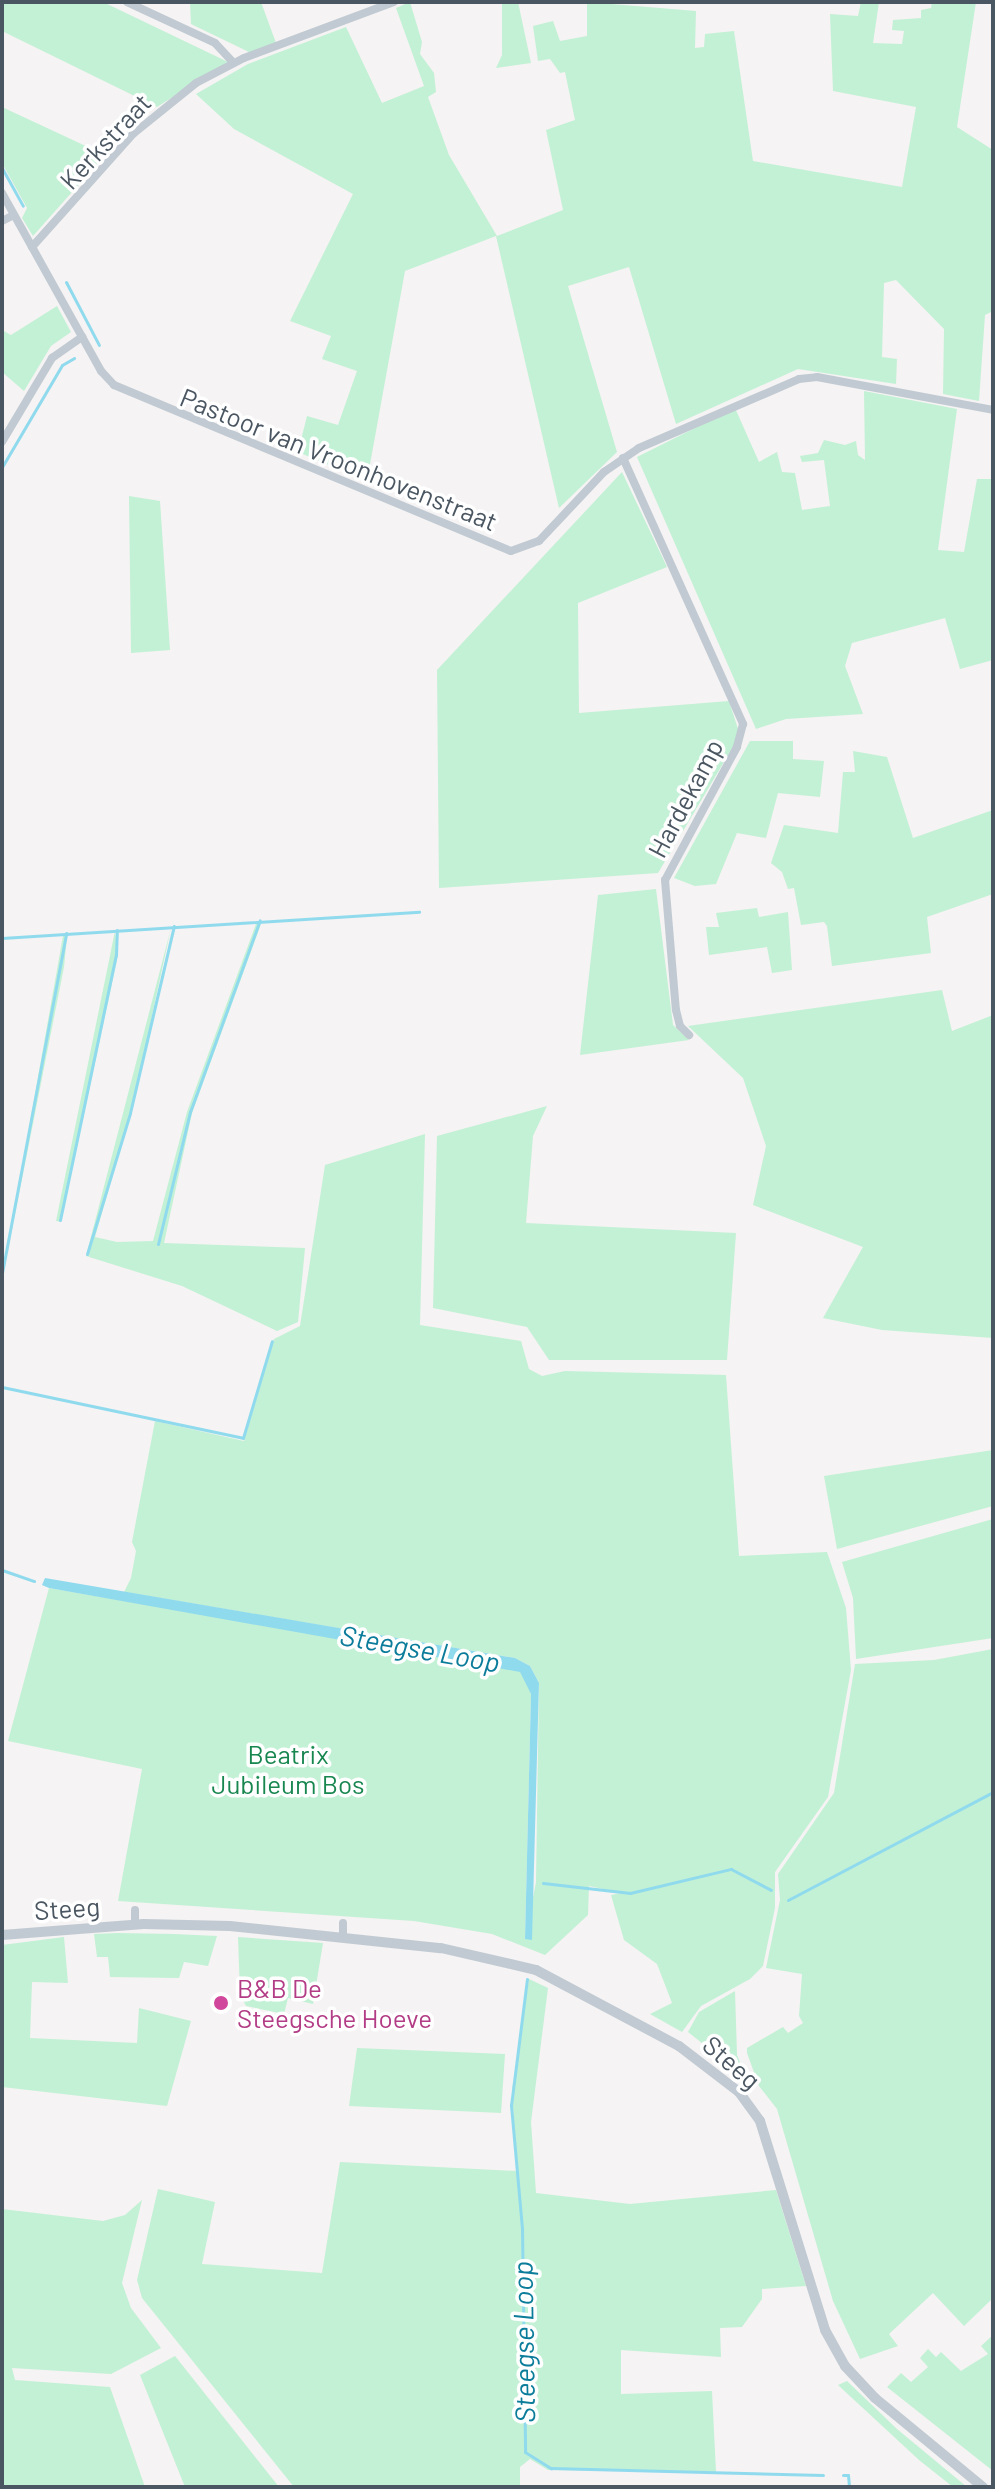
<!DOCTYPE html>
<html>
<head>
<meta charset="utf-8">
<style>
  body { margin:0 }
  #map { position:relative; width:995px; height:2489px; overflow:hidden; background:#f5f3f3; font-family:Barlow,sans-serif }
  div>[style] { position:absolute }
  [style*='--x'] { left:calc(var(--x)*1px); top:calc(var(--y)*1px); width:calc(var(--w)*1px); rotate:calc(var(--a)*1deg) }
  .green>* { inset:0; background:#c3f1d5 }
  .water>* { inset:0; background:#90daee }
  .stream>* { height:3px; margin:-1.5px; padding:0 1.5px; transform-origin:1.5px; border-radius:1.5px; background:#90daee }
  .minor>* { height:8px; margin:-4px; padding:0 4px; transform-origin:4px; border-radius:4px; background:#c1cad2 }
  .tertiary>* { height:10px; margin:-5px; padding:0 5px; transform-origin:5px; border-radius:5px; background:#c1cad2 }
  .dots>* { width:22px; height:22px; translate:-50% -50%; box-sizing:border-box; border:4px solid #fff; border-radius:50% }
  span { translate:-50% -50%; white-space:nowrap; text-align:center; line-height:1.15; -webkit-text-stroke:7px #fff; paint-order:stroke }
  .street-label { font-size:26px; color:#4a5661 }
  .park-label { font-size:26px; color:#17864f }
  .hotel-label { font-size:26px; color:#b23c85 }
  .left { translate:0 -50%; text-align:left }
  .water-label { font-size:28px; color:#0c7c9b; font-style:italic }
  .frame { position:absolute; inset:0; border:4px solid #4a5661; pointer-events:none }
</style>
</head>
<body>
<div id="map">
  <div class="green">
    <i style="clip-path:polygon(2px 2px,103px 2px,228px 62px,157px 107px,2px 31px)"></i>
    <i style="clip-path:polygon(190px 2px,261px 2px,276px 43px,251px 53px,191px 24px)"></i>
    <i style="clip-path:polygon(410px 2px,422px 42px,420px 54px,434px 73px,436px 92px,428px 97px,449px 155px,497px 236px,563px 210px,546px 130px,575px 120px,565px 72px,560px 73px,550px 59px,538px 61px,533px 26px,553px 21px,560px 41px,587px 36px,587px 2px,696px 11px,695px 48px,704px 47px,705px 34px,734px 31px,753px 161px,902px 187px,916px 107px,833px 91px,830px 14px,858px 16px,861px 2px,879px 2px,873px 43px,902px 44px,904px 31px,892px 30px,893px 20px,921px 18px,921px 10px,931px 8px,932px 2px,976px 2px,957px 127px,993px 150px,993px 311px,985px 315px,979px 401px,943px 394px,944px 329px,896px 280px,884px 283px,882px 357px,897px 359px,896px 384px,798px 369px,676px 424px,629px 267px,568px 286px,617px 452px,559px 508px,496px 236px,405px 271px,367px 481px,298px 452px,307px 416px,338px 425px,357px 371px,322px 359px,331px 336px,290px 321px,353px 194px,234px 129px,196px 94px,248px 64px,346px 27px,382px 103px,424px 86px,396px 8px)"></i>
    <i style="clip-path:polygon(502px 2px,518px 2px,531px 63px,496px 68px,502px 55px)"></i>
    <i style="clip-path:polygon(2px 107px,105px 155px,33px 236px,22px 218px,27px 208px,2px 163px)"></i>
    <i style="clip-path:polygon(57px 306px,71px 332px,51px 346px,24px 391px,2px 372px,2px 330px,11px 335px)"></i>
    <i style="clip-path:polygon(864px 391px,957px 409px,938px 550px,964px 552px,977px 479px,993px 479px,993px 660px,960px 669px,945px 618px,852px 643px,845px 666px,863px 714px,786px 719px,756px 729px,637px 457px,735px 408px,759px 462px,777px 452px,782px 472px,795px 473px,802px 510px,830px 506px,824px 460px,802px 462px,800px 456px,818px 453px,824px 440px,845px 445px,856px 441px,858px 455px,865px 460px)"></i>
    <i style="clip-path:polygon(622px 472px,667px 567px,578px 603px,579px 713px,729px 701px,740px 735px,658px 873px,439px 888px,437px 670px)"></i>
    <i style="clip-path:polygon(129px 496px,160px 501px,170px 650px,131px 653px)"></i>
    <i style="clip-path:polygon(750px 741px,793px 741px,793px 759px,824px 761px,820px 797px,778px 793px,766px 838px,737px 833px,716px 884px,695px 886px,674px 878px)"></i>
    <i style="clip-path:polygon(853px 751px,887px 757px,913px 838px,993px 810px,993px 894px,927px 917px,931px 953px,832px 966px,827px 926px,824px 922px,801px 925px,794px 888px,788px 889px,782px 872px,771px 863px,784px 825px,838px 833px,843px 772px,855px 772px)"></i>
    <i style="clip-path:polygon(656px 889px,673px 1025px,689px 1040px,580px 1055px,598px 895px)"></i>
    <i style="clip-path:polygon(757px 908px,759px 917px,788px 912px,792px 970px,772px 973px,767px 947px,709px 955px,706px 927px,719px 927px,716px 913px)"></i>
    <i style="clip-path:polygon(256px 924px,261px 924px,192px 1113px,164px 1243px,305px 1248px,298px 1322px,277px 1331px,182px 1286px,86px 1256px,171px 928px,131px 1113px,95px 1237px,117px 1242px,153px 1241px,187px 1112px)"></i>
    <i style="clip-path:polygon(115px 931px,118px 955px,61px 1222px,56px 1221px)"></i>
    <i style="clip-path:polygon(63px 936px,67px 936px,64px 967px,2px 1280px)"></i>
    <i style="clip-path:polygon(942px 990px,952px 1031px,993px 1015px,993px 1338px,882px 1330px,823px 1318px,863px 1247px,753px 1205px,766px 1146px,743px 1078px,688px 1026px)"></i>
    <i style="clip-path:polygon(547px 1106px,533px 1136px,526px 1223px,736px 1233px,727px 1360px,549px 1360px,527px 1327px,433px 1308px,437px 1136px)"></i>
    <i style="clip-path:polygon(425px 1134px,420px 1325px,521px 1341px,529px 1369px,542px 1376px,565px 1371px,726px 1375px,739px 1556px,827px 1552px,846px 1608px,851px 1670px,828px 1797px,775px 1872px,775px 1908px,763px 1966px,750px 1979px,701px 2006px,682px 2032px,650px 2014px,672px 2003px,657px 1964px,624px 1940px,611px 1895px,622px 1893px,589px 1886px,588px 1915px,545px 1955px,492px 1934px,414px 1921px,118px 1901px,142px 1769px,8px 1741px,49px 1588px,514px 1668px,526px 1676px,531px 1694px,525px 1940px,536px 1882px,539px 1683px,530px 1666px,515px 1658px,124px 1592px,131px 1578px,136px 1551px,132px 1542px,155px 1421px,244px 1441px,274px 1339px,300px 1326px,325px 1165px)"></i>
    <i style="clip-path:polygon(993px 1450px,993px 1506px,837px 1549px,824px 1476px)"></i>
    <i style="clip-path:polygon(993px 1519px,993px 1638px,856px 1659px,853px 1598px,842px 1562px)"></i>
    <i style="clip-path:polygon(993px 1649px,993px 2298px,964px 2326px,933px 2293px,889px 2334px,898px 2346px,860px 2359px,833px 2301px,777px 2109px,759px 2086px,747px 2053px,747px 2048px,783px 2027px,788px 2033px,803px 2023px,799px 2016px,802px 1974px,766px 1968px,780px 1900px,778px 1874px,834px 1793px,855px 1664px,934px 1660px)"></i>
    <i style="clip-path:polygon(118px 1933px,174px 1934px,217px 1936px,208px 1966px,184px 1962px,179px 1978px,110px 1977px,108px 1957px,97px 1957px,94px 1934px)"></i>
    <i style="clip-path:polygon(64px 1937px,68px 1983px,32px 1982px,30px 2038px,137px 2043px,139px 2008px,191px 2021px,167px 2106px,2px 2087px,2px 1945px)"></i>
    <i style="clip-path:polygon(238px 1937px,323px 1943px,313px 2004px,288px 1998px,284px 2014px,246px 2006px,240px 1994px)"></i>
    <i style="clip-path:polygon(529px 1979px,548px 1988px,531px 2122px,536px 2193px,630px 2204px,776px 2190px,806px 2286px,762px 2289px,762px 2299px,742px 2327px,720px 2328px,721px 2357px,621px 2350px,621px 2394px,712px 2391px,716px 2472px,548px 2470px,530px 2459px,520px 2467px,520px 2487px,294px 2487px,142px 2298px,137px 2280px,158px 2189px,215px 2202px,202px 2264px,322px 2273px,340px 2162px,517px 2171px,512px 2090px)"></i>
    <i style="clip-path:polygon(735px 1991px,737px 2055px,747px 2079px,688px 2032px,699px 2012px)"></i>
    <i style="clip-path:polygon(357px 2048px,505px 2054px,501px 2113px,349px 2106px)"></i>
    <i style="clip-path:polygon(142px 2200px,122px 2283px,131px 2308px,161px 2348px,111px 2374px,12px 2368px,15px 2380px,110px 2387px,145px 2487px,2px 2487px,2px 2209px,103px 2221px,125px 2215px)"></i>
    <i style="clip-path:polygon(993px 2335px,993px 2471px,887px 2387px,901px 2373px,911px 2382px,928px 2367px,920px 2358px,928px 2349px,936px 2357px,941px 2352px,961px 2371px,988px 2354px,981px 2346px)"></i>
    <i style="clip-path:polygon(175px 2356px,279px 2487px,185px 2487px,140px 2375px)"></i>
    <i style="clip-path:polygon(847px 2381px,897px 2429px,967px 2487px,953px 2487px,919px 2460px,838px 2385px)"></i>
  </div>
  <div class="water">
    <i style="clip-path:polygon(45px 1578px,515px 1658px,530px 1666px,539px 1683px,532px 1940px,525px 1939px,531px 1694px,520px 1672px,49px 1588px,42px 1585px)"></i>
  </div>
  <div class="stream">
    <i style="--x:2;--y:168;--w:43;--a:61.1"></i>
    <i style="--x:66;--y:282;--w:71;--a:62.4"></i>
    <i style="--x:2;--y:467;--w:118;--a:-59.5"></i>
    <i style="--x:62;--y:365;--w:14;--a:-30"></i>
    <i style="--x:2;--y:938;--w:418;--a:-3.6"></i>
    <i style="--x:60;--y:1220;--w:271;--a:-78.1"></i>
    <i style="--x:116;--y:955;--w:25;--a:-88"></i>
    <i style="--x:158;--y:1244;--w:136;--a:-76.4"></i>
    <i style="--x:190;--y:1112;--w:204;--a:-70"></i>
    <i style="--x:87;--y:1254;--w:147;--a:-73"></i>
    <i style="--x:130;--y:1113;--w:192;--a:-76.8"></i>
    <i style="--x:2;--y:1273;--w:346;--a:-79.3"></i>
    <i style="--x:2;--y:1387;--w:246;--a:11.9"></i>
    <i style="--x:243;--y:1438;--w:101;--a:-73.4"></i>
    <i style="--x:2;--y:1570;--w:34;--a:19"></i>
    <i style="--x:543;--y:1883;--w:88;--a:6.6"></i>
    <i style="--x:630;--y:1893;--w:104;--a:-13.4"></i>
    <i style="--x:731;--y:1869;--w:45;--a:27.7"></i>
    <i style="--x:788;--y:1900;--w:232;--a:-27.8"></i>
    <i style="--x:527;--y:1979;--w:127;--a:97.2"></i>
    <i style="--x:511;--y:2105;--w:123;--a:84.9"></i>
    <i style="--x:522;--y:2228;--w:224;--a:89.2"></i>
    <i style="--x:525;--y:2452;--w:31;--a:32"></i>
    <i style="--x:551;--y:2468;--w:272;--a:1.5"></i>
    <i style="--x:843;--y:2475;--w:5;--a:0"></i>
    <i style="--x:848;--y:2475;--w:12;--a:85"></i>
  </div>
  <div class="minor">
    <i style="--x:127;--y:2;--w:97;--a:25"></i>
    <i style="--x:215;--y:43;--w:26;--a:47"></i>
    <i style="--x:2;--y:193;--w:204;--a:60.9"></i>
    <i style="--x:101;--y:371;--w:19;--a:47"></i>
    <i style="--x:114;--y:385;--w:430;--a:22.7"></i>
    <i style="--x:511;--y:551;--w:30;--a:-20"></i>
    <i style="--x:539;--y:541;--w:95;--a:-46.7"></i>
    <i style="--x:604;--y:472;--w:42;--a:-34.4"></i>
    <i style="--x:639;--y:448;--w:174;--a:-23.3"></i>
    <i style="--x:799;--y:379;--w:18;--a:-6"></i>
    <i style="--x:817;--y:377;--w:179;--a:10.6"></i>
    <i style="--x:2;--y:221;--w:13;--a:-27"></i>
    <i style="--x:32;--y:247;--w:152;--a:-48.2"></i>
    <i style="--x:133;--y:134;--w:81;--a:-39"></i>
    <i style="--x:196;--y:83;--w:54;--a:-27.5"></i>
    <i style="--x:244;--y:58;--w:160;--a:-20.5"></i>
    <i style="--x:2;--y:442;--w:98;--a:-59.2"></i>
    <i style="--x:52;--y:358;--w:37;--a:-35"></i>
    <i style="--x:623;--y:458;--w:292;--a:65.7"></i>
    <i style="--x:743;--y:724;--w:24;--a:105"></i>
    <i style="--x:737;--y:747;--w:151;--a:118.4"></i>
    <i style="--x:665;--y:880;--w:130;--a:85.2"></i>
    <i style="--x:676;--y:1010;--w:16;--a:76"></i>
    <i style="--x:680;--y:1026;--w:13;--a:45"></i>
    <i style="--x:135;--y:1925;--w:15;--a:-90"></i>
    <i style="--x:343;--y:1938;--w:15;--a:-90"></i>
  </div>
  <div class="tertiary">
    <i style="--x:2;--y:1935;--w:142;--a:-4.4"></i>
    <i style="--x:144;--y:1924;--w:86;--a:1.3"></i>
    <i style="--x:230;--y:1926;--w:212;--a:6"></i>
    <i style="--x:441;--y:1948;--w:98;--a:13"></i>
    <i style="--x:536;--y:1970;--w:162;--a:28"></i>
    <i style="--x:679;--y:2046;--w:76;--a:37.5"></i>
    <i style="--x:739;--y:2092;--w:36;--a:54"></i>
    <i style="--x:760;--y:2121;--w:219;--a:72.7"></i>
    <i style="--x:825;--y:2330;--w:41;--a:60.9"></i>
    <i style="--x:845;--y:2366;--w:44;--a:46.8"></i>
    <i style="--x:875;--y:2398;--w:140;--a:39.5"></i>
  </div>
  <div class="dots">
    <i style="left:221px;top:2003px;background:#d1479c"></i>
  </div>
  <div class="street-label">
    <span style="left:105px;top:141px;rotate:-47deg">Kerkstraat</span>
    <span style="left:339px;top:459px;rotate:22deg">Pastoor van Vroonhovenstraat</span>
    <span style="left:685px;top:798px;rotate:-62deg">Hardekamp</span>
    <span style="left:67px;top:1908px;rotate:-4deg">Steeg</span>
    <span style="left:732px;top:2062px;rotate:41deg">Steeg</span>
  </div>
  <div class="park-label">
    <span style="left:288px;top:1769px">Beatrix<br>Jubileum Bos</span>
  </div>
  <div class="hotel-label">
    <span class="left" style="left:237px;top:2003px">B&amp;B De<br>Steegsche Hoeve</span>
  </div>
  <div class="water-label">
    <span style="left:420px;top:1648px;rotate:10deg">Steegse Loop</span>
    <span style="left:523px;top:2342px;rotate:-91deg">Steegse Loop</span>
  </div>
  <div class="frame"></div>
</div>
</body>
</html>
